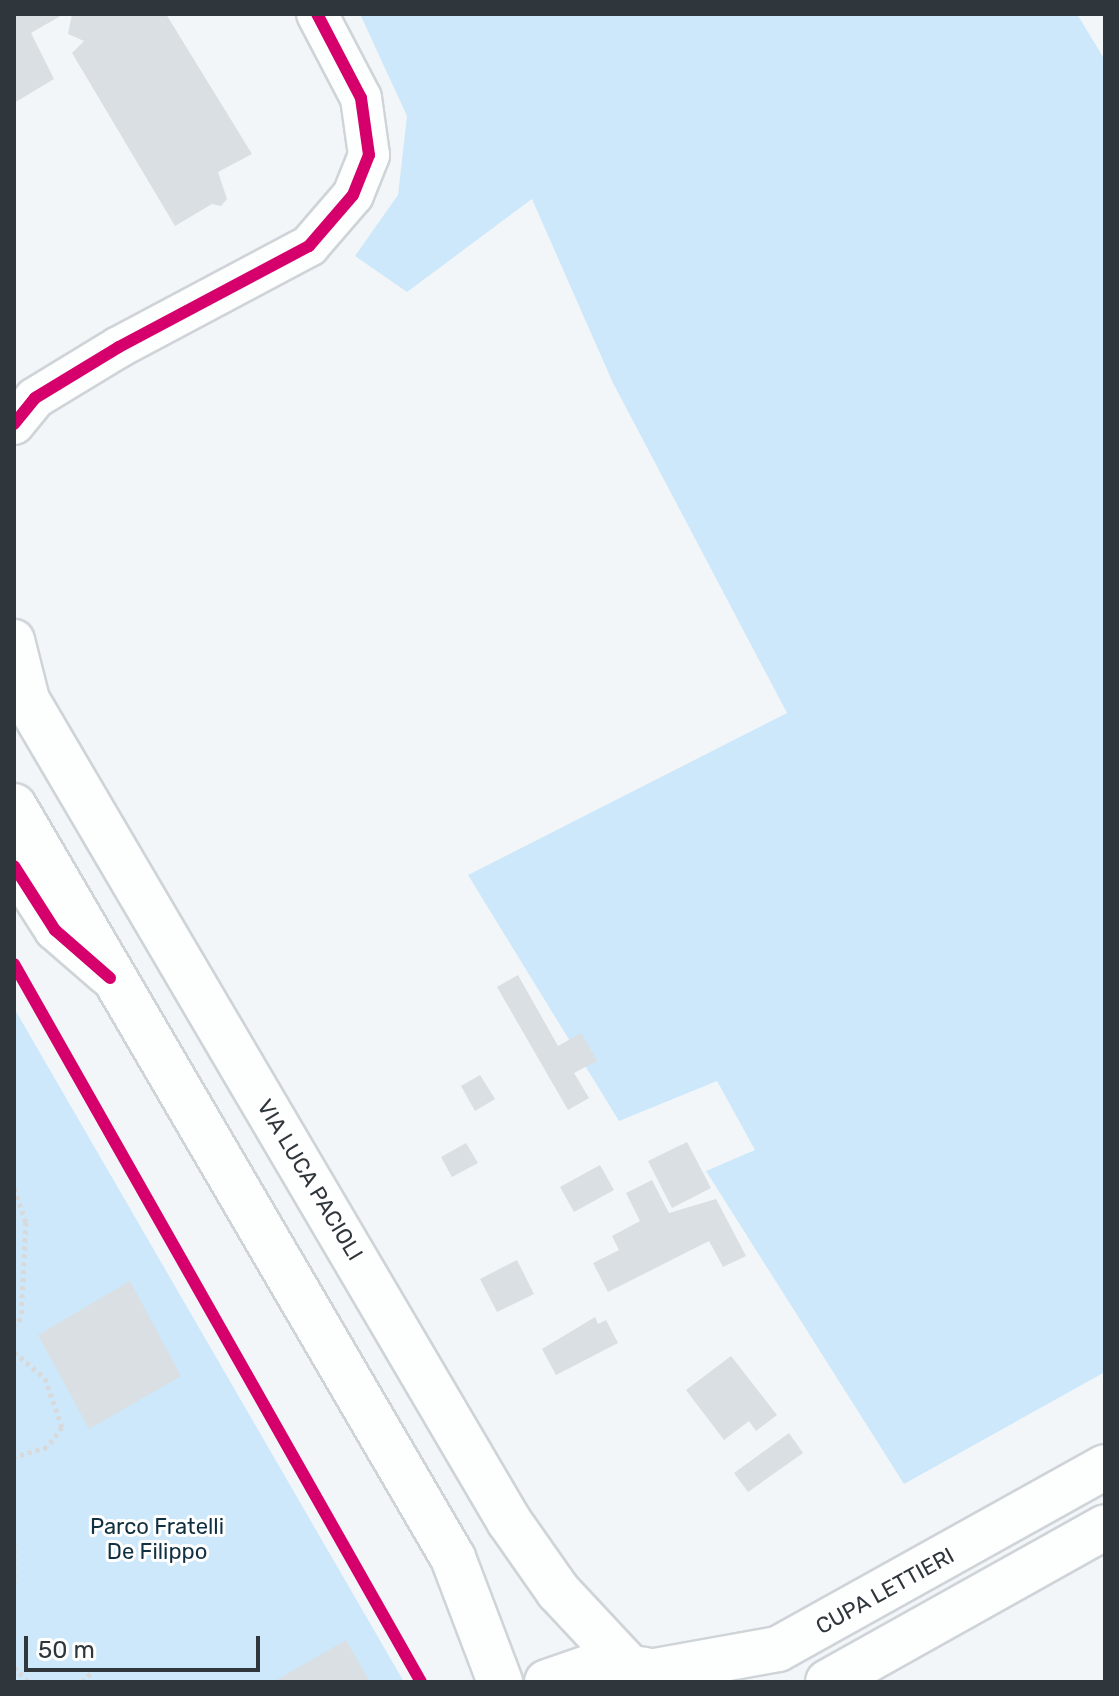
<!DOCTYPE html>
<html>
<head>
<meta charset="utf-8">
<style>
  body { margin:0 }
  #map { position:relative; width:1119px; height:1696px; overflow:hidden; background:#f2f6f9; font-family:Rubik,sans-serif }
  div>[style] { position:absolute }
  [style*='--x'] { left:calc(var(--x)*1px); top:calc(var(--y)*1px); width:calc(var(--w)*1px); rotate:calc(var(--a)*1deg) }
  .green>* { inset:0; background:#cde8fa }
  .building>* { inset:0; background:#d9dfe3 }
  .path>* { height:5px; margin-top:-2.5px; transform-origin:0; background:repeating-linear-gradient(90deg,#d8d9da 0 4px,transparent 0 8px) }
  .roads { filter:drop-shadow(2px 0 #ced4d8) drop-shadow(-2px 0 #ced4d8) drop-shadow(0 2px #ced4d8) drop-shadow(0 -2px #ced4d8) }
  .minor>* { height:40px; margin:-20px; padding:0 20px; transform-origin:20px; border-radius:20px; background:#fdfefe }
  .major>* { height:44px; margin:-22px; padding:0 22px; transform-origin:22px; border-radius:22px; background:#fdfefe }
  .cycleway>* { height:12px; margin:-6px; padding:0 6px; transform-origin:6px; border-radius:6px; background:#d6006c }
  span { translate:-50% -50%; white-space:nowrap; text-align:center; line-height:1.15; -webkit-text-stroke:6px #fff; paint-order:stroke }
  .street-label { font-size:22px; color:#2f373c }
  .park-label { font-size:22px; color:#113042 }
  .frame { position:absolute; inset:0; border:16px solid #2f373c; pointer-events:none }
  .scale { position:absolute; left:24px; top:1636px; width:236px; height:36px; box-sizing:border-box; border:4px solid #2f373c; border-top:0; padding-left:10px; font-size:24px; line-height:28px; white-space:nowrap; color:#2f373c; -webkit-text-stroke:6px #fff; paint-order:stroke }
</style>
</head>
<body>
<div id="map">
  <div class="green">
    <i style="clip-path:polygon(360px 14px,1077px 14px,1105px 60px,1105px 1372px,904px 1484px,706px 1171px,755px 1150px,717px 1081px,619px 1121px,468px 875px,787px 713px,613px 383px,532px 199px,407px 292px,355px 256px,398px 195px,407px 116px)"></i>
    <i style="clip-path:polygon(14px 1008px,404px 1682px,14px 1682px)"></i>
  </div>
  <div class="building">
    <i style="clip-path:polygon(14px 14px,64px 14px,31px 33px,54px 79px,14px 103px)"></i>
    <i style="clip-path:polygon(72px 14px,166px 14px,252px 154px,218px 172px,227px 199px,221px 206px,212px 204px,175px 226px,72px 53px,84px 41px,68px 34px)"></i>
    <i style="clip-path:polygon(518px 975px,558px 1046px,581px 1033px,597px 1061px,574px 1073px,589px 1098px,568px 1110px,497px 987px)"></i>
    <i style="clip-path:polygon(480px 1075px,495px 1099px,475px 1111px,461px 1086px)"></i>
    <i style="clip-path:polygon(687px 1142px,711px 1188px,672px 1208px,648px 1161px)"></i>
    <i style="clip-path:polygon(466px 1143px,478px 1163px,452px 1177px,441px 1157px)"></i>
    <i style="clip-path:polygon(600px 1165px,614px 1190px,574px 1212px,560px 1187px)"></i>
    <i style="clip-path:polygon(652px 1180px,669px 1213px,716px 1199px,746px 1256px,723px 1267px,709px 1241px,608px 1292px,593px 1263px,619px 1250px,612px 1236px,640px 1221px,626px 1193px)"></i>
    <i style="clip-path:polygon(517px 1260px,534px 1294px,497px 1312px,480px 1279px)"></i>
    <i style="clip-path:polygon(130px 1281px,181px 1376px,89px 1429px,38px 1335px)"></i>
    <i style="clip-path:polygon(595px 1317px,598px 1324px,606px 1320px,618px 1343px,556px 1375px,542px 1349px)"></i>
    <i style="clip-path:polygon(731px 1356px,777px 1415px,756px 1431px,749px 1421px,724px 1440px,686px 1390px)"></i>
    <i style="clip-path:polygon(789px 1433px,803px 1453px,748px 1492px,734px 1473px)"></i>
    <i style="clip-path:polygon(346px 1640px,370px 1682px,273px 1682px)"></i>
  </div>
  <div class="path">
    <i style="--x:14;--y:1188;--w:36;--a:71"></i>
    <i style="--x:26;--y:1222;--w:96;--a:93"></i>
    <i style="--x:21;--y:1318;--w:10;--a:135"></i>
    <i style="--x:14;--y:1352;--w:40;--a:40"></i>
    <i style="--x:45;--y:1378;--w:52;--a:70.9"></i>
    <i style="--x:62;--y:1427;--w:25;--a:127"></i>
    <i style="--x:47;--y:1447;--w:34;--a:163"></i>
    <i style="--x:14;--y:1542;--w:42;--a:90"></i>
    <i style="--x:14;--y:1667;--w:21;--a:47"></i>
    <i style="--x:82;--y:1682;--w:14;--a:-45"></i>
  </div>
  <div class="roads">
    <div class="minor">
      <i style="--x:14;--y:424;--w:33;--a:-51"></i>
      <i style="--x:35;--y:398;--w:98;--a:-31.3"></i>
      <i style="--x:119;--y:347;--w:215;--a:-28"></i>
      <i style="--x:309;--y:246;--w:67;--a:-49.2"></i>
      <i style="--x:353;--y:195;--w:43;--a:-68.2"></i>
      <i style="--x:369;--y:155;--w:58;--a:-98"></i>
      <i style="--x:361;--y:98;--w:95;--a:-117.6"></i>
      <i style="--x:14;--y:640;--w:73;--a:75.8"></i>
      <i style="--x:14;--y:866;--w:76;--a:57.4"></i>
      <i style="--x:55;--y:930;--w:69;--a:40.9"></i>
    </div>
    <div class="major">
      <i style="--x:14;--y:678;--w:978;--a:59.58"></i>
      <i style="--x:509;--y:1521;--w:85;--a:55"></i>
      <i style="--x:558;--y:1591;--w:101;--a:47"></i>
      <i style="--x:14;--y:806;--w:871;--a:59.72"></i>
      <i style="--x:453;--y:1558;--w:133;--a:69.2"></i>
      <i style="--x:650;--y:1672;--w:130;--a:-10.2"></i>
      <i style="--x:778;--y:1649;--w:374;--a:-29.1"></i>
      <i style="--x:547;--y:1682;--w:55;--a:-19.1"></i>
      <i style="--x:599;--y:1664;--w:46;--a:7.4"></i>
      <i style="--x:828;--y:1682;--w:317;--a:-29.2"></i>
    </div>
  </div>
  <div class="cycleway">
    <i style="--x:14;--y:424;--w:33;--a:-51"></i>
    <i style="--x:35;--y:398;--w:98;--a:-31.3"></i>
    <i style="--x:119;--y:347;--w:215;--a:-28"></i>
    <i style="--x:309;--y:246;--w:67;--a:-49.2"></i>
    <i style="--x:353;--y:195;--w:43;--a:-68.2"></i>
    <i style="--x:369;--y:155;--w:58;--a:-98"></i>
    <i style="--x:361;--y:98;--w:95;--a:-117.6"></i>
    <i style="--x:14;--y:866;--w:76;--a:57.4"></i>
    <i style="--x:55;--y:930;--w:73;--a:41.1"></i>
    <i style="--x:14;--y:964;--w:825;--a:60.45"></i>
  </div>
  <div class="street-label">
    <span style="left:310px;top:1180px;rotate:59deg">VIA LUCA PACIOLI</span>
    <span style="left:885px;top:1591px;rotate:-29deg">CUPA LETTIERI</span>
  </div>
  <div class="park-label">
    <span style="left:157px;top:1539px">Parco Fratelli<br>De Filippo</span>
  </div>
  <div class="frame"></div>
  <div class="scale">50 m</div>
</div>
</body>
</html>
